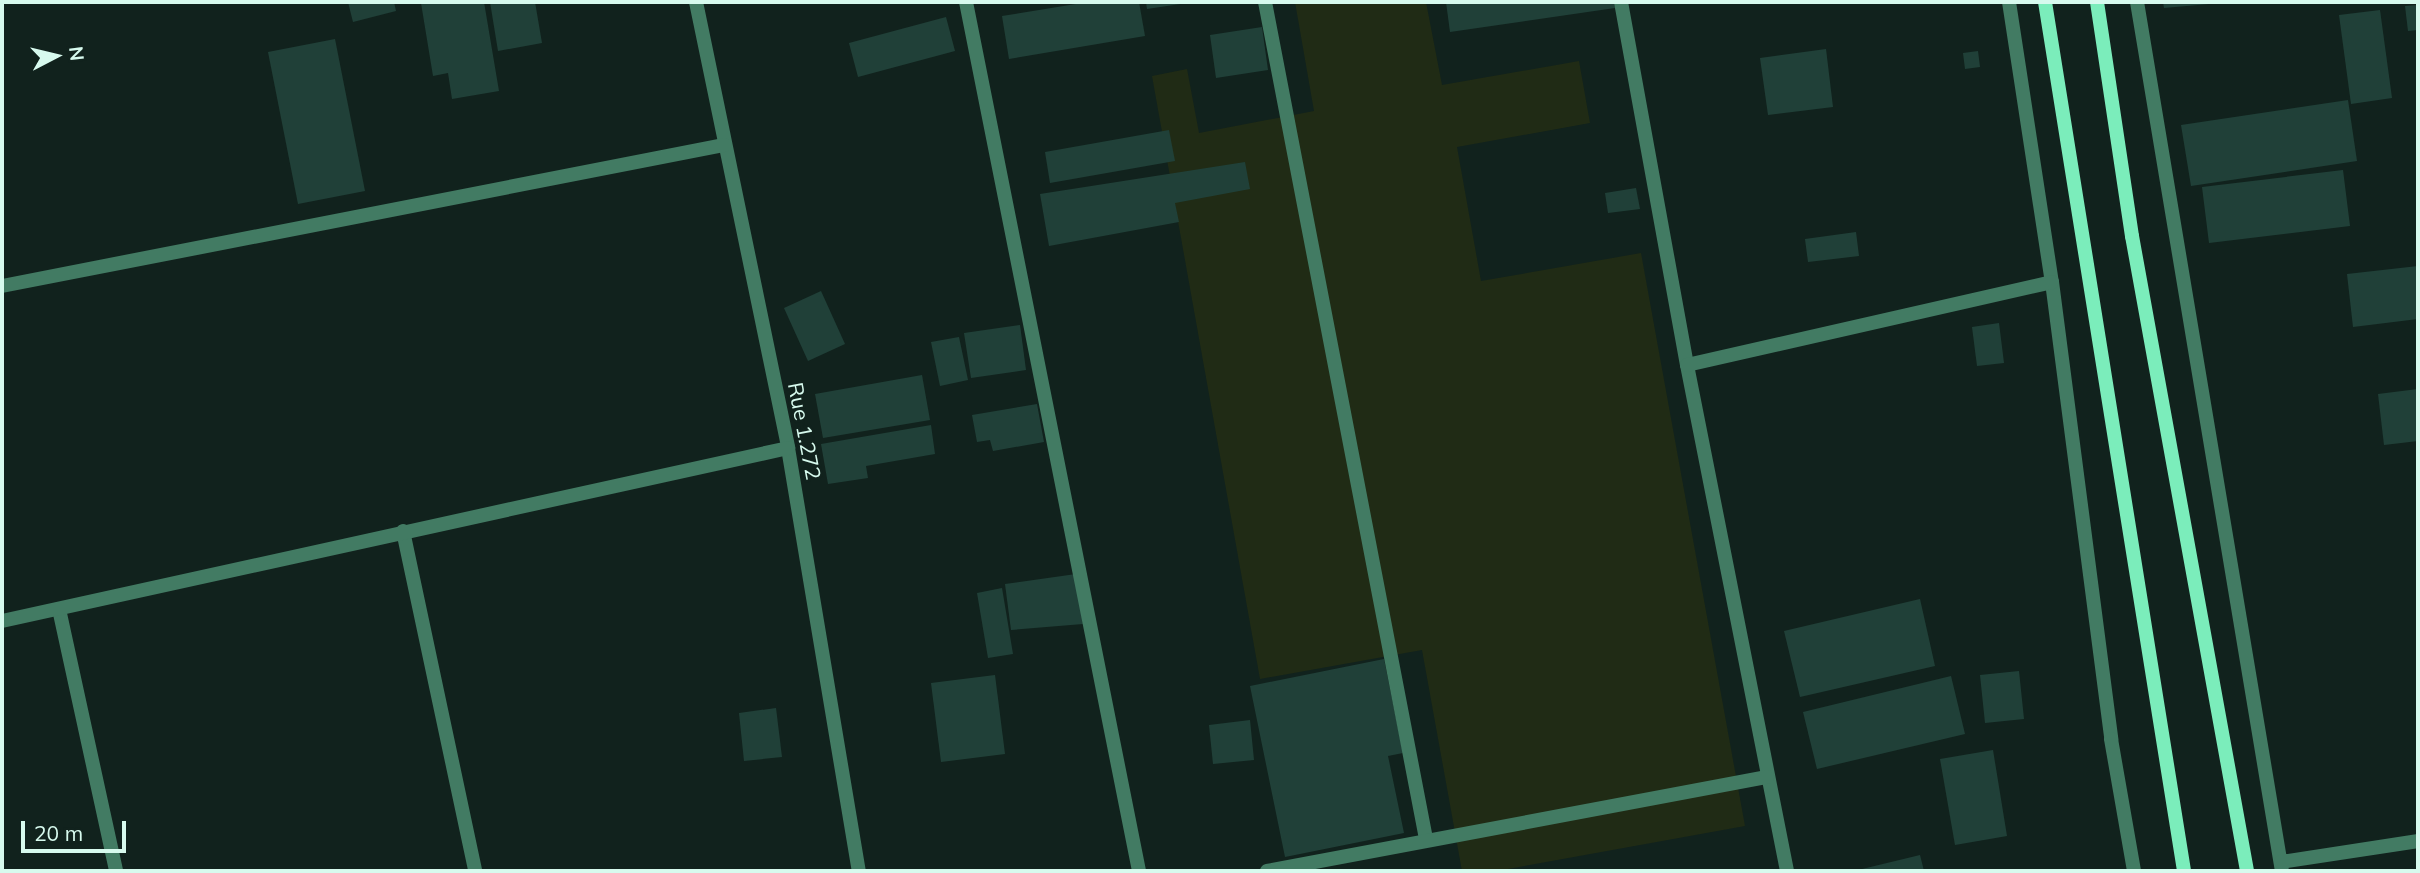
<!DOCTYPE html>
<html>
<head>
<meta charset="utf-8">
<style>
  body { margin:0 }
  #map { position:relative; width:2420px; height:873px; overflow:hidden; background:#11221d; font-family:Mulish,sans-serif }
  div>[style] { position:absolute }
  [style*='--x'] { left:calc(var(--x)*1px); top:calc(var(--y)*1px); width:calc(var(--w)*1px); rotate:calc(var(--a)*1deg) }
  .green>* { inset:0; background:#202b15 }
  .building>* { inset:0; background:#204038 }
  .street>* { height:14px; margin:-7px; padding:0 7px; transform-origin:7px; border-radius:7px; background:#427b63 }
  .secondary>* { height:14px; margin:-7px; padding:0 7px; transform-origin:7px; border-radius:7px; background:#7bedbb }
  span { translate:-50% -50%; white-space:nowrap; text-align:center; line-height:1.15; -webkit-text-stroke:5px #11221d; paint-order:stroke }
  .street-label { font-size:21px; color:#d7faee }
  .frame { position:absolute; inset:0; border:4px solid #d7faee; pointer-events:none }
  .north { position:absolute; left:21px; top:21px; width:70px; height:70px; -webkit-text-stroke:5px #11221d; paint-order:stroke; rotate:83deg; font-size:19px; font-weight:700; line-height:28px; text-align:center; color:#d7faee }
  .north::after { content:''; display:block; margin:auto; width:24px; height:32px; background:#d7faee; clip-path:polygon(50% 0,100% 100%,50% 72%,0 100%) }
  .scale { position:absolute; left:21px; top:821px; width:105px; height:32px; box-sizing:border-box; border:4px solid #d7faee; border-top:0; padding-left:9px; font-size:21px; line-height:24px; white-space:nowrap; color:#d7faee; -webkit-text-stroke:5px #11221d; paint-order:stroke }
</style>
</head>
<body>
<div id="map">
  <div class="green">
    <i style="clip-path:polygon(1295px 2px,1426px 2px,1442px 85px,1579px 61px,1590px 123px,1457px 147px,1481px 281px,1641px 253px,1745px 826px,1497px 871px,1462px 871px,1422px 650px,1260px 679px,1152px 76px,1187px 69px,1199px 133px,1314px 111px)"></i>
  </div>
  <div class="building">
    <i style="clip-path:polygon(348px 2px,394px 2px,396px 11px,353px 22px)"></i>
    <i style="clip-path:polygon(431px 2px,484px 2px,499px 91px,452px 99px,448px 73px,433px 76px,421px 3px)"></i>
    <i style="clip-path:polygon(490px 2px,535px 2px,542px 43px,498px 51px)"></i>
    <i style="clip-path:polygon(1088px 2px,1139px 2px,1145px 36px,1009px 59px,1002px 16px)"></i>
    <i style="clip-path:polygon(1146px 2px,1187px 2px,1187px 3px,1147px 9px)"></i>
    <i style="clip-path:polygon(1446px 2px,1614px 2px,1615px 8px,1450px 32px)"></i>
    <i style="clip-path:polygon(2163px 2px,2209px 2px,2209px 4px,2164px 8px)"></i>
    <i style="clip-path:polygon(2418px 5px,2418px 30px,2408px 31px,2405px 6px)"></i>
    <i style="clip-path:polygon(2380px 10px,2392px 98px,2351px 104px,2339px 15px)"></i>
    <i style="clip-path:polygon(946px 17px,955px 51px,858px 77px,849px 43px)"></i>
    <i style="clip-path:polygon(1262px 27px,1268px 70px,1216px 78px,1210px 35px)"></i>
    <i style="clip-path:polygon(335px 39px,365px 191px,298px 204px,268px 52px)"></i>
    <i style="clip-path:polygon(1826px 49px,1833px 107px,1768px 115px,1760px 58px)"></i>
    <i style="clip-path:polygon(1978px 51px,1980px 67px,1965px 69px,1963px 53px)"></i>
    <i style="clip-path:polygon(2348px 100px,2357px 161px,2191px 186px,2181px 125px)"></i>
    <i style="clip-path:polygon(1169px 130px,1175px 161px,1050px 183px,1045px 152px)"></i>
    <i style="clip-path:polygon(1245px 162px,1250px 189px,1175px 203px,1179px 222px,1049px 246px,1040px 194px)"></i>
    <i style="clip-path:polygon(2343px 170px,2350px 226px,2209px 243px,2202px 187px)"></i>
    <i style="clip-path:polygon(1636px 188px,1640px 209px,1608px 213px,1605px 193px)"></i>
    <i style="clip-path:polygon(1856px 232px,1859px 256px,1808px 262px,1805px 239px)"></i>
    <i style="clip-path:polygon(2418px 266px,2418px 319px,2353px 327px,2347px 274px)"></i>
    <i style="clip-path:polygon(821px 291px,845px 344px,808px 361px,784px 308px)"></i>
    <i style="clip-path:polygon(1999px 323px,2004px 363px,1977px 366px,1972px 327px)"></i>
    <i style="clip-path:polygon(1020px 325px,1026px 370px,971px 378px,964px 333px)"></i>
    <i style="clip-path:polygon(959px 337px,968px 380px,940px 386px,931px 342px)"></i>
    <i style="clip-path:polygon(922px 375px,930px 420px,823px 438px,815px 394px)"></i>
    <i style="clip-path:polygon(2418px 389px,2418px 441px,2384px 445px,2378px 394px)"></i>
    <i style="clip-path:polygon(1037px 404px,1044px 442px,993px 451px,990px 440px,977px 442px,972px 415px)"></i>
    <i style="clip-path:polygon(931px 425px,935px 454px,866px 466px,868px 478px,828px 484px,821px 444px)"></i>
    <i style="clip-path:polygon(1076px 574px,1083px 624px,1011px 630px,1005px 584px)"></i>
    <i style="clip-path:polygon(1002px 588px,1013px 654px,988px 658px,977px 593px)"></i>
    <i style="clip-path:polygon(1920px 599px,1935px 666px,1800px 697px,1784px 631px)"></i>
    <i style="clip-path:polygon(1384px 659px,1403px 753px,1388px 756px,1404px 833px,1285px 857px,1250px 686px)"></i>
    <i style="clip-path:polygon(2019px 671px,2024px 719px,1985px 723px,1980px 675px)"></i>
    <i style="clip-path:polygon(995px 675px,1005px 754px,941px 762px,931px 683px)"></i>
    <i style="clip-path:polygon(1951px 676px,1965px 734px,1817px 769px,1803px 712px)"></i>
    <i style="clip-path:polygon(776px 708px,782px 757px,744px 761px,739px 713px)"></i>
    <i style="clip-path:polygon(1250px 720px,1254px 760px,1213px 764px,1209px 725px)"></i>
    <i style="clip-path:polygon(1993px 750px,2007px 836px,1955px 845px,1940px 759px)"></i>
    <i style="clip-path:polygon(1920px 855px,1924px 871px,1858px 871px,1858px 870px)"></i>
  </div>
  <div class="street">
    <i style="--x:696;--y:2;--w:455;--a:78.3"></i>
    <i style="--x:788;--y:448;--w:429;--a:80.5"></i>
    <i style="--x:966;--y:2;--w:886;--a:78.74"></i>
    <i style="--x:1265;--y:2;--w:852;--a:79.11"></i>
    <i style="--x:1621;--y:2;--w:369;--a:79.7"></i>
    <i style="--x:1687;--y:365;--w:516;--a:78.82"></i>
    <i style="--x:2009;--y:2;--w:283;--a:81.3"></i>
    <i style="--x:2052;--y:282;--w:461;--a:82.6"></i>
    <i style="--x:2111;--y:739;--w:134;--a:80.1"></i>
    <i style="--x:2137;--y:2;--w:881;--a:80.53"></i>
    <i style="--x:2;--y:286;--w:736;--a:-11.05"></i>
    <i style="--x:1687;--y:365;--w:374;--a:-12.8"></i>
    <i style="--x:403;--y:531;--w:348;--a:78"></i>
    <i style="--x:59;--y:609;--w:268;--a:77.7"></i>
    <i style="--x:2;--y:621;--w:805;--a:-12.41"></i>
    <i style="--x:2281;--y:862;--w:139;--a:-8.7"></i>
    <i style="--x:1267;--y:871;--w:509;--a:-10.65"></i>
  </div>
  <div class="secondary">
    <i style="--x:2045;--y:2;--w:880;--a:80.91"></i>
    <i style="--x:2097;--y:2;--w:237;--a:81.5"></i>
    <i style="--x:2132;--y:236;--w:645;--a:79.73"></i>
  </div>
  <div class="street-label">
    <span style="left:805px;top:431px;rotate:79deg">Rue 1.272</span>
  </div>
  <div class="frame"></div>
  <div class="north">N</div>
  <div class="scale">20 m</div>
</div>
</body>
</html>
